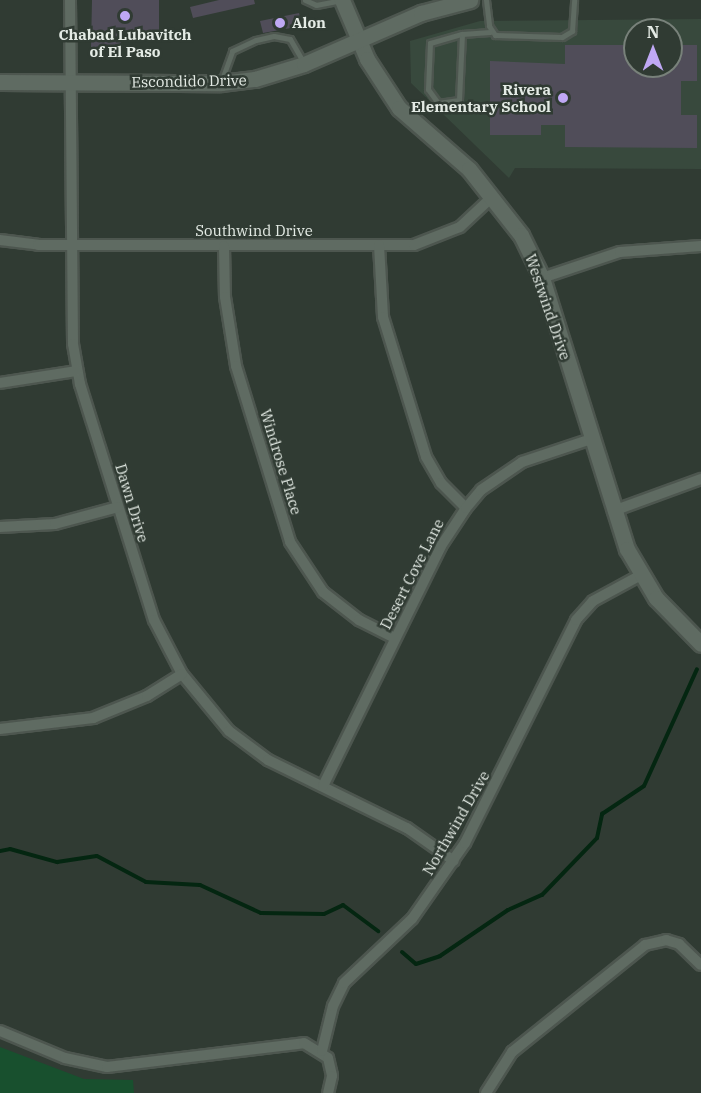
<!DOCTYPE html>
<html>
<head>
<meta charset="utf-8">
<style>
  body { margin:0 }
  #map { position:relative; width:701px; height:1093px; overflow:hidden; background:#303b33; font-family:"IBM Plex Serif",serif }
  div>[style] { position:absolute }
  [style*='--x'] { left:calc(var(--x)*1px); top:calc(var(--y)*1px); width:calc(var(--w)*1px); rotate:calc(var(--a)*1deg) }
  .built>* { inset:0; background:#38493d }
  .green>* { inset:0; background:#18502e }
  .stream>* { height:4px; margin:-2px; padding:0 2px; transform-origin:2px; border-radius:2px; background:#042611 }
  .building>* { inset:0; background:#504d59 }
  .roads { filter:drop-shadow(2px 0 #4d564f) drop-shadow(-2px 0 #4d564f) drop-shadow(0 2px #4d564f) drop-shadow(0 -2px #4d564f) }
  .lane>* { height:5px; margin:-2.5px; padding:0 2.5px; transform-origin:2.5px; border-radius:2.5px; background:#5f6b62 }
  .street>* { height:10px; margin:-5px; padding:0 5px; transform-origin:5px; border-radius:5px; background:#5f6b62 }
  .secondary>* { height:15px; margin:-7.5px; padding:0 7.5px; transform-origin:7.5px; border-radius:7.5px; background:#5f6b62 }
  .dots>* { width:16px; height:16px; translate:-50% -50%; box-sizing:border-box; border:3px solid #303b33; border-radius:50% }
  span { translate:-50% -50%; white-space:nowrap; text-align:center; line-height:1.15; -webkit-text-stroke:5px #303b33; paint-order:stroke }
  .poi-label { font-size:15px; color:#e4ebe5; font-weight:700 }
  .left { translate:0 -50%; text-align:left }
  .right { translate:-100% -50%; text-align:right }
  .street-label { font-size:15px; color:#e4ebe5 }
  .north { position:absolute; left:623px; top:18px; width:60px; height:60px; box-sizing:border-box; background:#303b33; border:2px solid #78817a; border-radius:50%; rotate:0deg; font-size:16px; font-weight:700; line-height:24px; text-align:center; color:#e4ebe5 }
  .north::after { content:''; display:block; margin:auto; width:21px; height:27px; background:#bfa8f4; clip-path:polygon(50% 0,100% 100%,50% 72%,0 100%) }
</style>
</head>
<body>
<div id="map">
  <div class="built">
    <i style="clip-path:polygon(evenodd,701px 19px,701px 169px,515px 168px,509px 178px,411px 83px,410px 41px,480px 21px,701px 19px,635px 30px,671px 30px,671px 66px,635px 66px,635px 30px)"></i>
  </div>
  <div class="green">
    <i style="clip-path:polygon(0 1047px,84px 1079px,133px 1080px,134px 1093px,0 1093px)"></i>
  </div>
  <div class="stream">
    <i style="--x:0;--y:851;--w:10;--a:-11"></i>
    <i style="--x:10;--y:849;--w:49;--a:15.5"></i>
    <i style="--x:57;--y:862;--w:40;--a:-8.5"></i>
    <i style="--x:97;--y:856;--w:55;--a:28"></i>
    <i style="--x:146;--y:882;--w:54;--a:3.2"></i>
    <i style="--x:200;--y:885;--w:67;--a:24.7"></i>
    <i style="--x:261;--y:913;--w:63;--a:0.9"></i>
    <i style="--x:324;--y:914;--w:21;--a:-25"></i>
    <i style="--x:343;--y:905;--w:44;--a:36.6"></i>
    <i style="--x:402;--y:952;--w:18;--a:41"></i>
    <i style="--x:416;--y:964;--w:25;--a:-18"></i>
    <i style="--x:440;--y:956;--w:82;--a:-34.1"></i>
    <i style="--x:508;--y:910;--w:37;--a:-24"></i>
    <i style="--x:542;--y:895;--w:79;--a:-46"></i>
    <i style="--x:597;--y:838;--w:25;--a:-78"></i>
    <i style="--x:602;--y:814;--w:50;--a:-33.7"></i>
    <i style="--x:644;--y:786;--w:128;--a:-65.6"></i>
  </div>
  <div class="building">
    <i style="clip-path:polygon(92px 0,159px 0,159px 33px,121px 33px,121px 47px,91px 47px)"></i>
    <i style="clip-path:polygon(219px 0,254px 0,255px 4px,193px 18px,190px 7px)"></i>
    <i style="clip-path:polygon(299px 13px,302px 26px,263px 33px,260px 21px)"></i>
    <i style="clip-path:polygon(565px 45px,635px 45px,635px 66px,671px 66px,671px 45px,697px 45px,697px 81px,681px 81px,681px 115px,697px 115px,697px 148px,565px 147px,565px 125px,541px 125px,541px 135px,490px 135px,490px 61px,565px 64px)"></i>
  </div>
  <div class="roads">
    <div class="lane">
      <i style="--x:305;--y:0;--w:12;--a:24"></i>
      <i style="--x:316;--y:5;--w:25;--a:-11"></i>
      <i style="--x:486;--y:0;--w:26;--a:83"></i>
      <i style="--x:489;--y:26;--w:11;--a:56"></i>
      <i style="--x:495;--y:35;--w:67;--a:1.7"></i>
      <i style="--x:562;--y:37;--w:12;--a:-31"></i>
      <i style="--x:572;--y:31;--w:31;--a:-86"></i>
      <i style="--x:462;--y:34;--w:66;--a:92.6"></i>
      <i style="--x:459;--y:100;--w:21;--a:172"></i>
      <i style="--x:438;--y:103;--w:17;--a:-126"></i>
      <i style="--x:428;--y:89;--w:46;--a:-87.5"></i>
      <i style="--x:430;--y:43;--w:33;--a:-16"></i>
      <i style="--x:462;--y:34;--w:28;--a:-4"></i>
      <i style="--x:221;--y:82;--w:33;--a:-70"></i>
      <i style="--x:232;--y:51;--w:26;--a:-25"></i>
      <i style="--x:256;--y:40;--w:18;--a:-13"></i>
      <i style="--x:274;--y:36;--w:16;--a:11"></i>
      <i style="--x:290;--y:39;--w:28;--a:60"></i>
    </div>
    <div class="street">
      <i style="--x:70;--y:0;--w:344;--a:89.5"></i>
      <i style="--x:73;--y:344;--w:41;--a:80.1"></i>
      <i style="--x:80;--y:384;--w:247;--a:72.6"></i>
      <i style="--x:154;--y:620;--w:61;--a:62.6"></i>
      <i style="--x:182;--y:674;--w:74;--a:50.5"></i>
      <i style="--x:229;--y:731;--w:49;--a:36.6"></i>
      <i style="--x:268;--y:760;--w:155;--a:26.1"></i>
      <i style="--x:407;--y:828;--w:57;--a:35.1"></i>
      <i style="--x:0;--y:240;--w:38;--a:7"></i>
      <i style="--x:38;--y:245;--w:376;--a:0"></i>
      <i style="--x:414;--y:245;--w:49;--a:-21.4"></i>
      <i style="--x:460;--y:227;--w:45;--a:-43.2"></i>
      <i style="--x:379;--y:245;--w:72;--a:86.8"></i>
      <i style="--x:383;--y:317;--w:146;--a:72.9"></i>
      <i style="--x:426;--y:457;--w:30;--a:60"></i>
      <i style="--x:441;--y:483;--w:35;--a:45"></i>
      <i style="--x:224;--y:246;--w:51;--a:88.9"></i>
      <i style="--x:225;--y:297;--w:70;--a:80.9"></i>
      <i style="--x:236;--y:366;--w:184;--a:72.9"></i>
      <i style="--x:290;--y:542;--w:60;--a:56.6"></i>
      <i style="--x:323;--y:592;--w:46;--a:37.9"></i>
      <i style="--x:359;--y:620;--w:40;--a:26.6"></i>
      <i style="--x:542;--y:278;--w:82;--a:-18.4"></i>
      <i style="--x:620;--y:252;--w:81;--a:-4.2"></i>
      <i style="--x:0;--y:383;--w:78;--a:-8.9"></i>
      <i style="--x:613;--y:511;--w:94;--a:-20"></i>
      <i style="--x:0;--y:527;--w:55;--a:-3.1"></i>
      <i style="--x:55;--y:524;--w:65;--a:-15.1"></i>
      <i style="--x:0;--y:729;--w:94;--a:-6.7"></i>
      <i style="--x:93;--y:718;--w:58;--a:-22.2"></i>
      <i style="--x:147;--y:696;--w:41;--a:-32.2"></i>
      <i style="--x:323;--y:786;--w:267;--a:-63.8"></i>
      <i style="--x:441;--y:546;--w:45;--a:-56.7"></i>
      <i style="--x:466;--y:508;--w:23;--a:-50"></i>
      <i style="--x:481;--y:490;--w:50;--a:-34.3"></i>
      <i style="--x:522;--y:462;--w:73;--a:-18.4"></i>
      <i style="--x:0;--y:1031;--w:70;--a:22.6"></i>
      <i style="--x:65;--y:1058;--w:43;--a:12.1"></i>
      <i style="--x:107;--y:1067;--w:198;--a:-6.9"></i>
      <i style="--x:304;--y:1043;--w:28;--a:32"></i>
      <i style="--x:328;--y:1058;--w:18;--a:77"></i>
      <i style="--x:332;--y:1076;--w:17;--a:103"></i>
      <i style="--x:322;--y:1051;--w:46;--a:-76.3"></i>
      <i style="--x:333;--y:1006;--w:25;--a:-64"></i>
      <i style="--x:344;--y:983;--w:93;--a:-43.3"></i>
      <i style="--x:412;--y:919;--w:93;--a:-55.1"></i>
      <i style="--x:465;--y:843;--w:249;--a:-63.5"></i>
      <i style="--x:576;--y:620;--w:25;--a:-48"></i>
      <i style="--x:593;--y:601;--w:55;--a:-28.4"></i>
      <i style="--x:486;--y:1093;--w:49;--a:-57.6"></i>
      <i style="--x:512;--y:1052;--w:171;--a:-38.8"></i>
      <i style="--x:645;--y:945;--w:22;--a:-13"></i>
      <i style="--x:666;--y:940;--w:14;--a:17"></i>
      <i style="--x:679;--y:944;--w:30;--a:44"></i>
    </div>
    <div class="secondary">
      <i style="--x:342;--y:0;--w:64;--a:67"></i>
      <i style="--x:367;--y:59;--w:59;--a:56.9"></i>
      <i style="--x:399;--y:108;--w:93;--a:41.1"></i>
      <i style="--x:469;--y:169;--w:84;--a:51.8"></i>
      <i style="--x:521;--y:235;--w:48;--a:64"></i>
      <i style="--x:542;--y:278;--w:284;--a:72.6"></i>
      <i style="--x:627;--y:549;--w:57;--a:59.4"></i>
      <i style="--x:656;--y:598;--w:64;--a:45.6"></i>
      <i style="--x:0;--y:82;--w:221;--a:0.3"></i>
      <i style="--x:221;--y:83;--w:34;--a:-7"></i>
      <i style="--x:255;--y:79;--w:51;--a:-17"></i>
      <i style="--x:304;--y:64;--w:128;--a:-23.6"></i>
      <i style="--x:421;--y:13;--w:51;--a:-14.9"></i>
    </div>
  </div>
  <div class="dots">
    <i style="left:125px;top:16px;background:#bfa8f4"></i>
    <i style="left:280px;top:23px;background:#bfa8f4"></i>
    <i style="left:563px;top:98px;background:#bfa8f4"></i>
  </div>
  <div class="poi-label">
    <span class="left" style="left:292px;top:23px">Alon</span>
    <span style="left:125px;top:43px">Chabad Lubavitch<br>of El Paso</span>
    <span class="right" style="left:551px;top:98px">Rivera<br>Elementary School</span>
  </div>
  <div class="street-label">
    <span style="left:189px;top:81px;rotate:-1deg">Escondido Drive</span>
    <span style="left:254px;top:231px">Southwind Drive</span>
    <span style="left:548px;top:307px;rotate:71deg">Westwind Drive</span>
    <span style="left:281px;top:462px;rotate:73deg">Windrose Place</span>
    <span style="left:132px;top:503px;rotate:73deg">Dawn Drive</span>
    <span style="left:412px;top:574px;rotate:-63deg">Desert Cove Lane</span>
    <span style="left:456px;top:823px;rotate:-60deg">Northwind Drive</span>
  </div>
  <div class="north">N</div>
</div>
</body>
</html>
